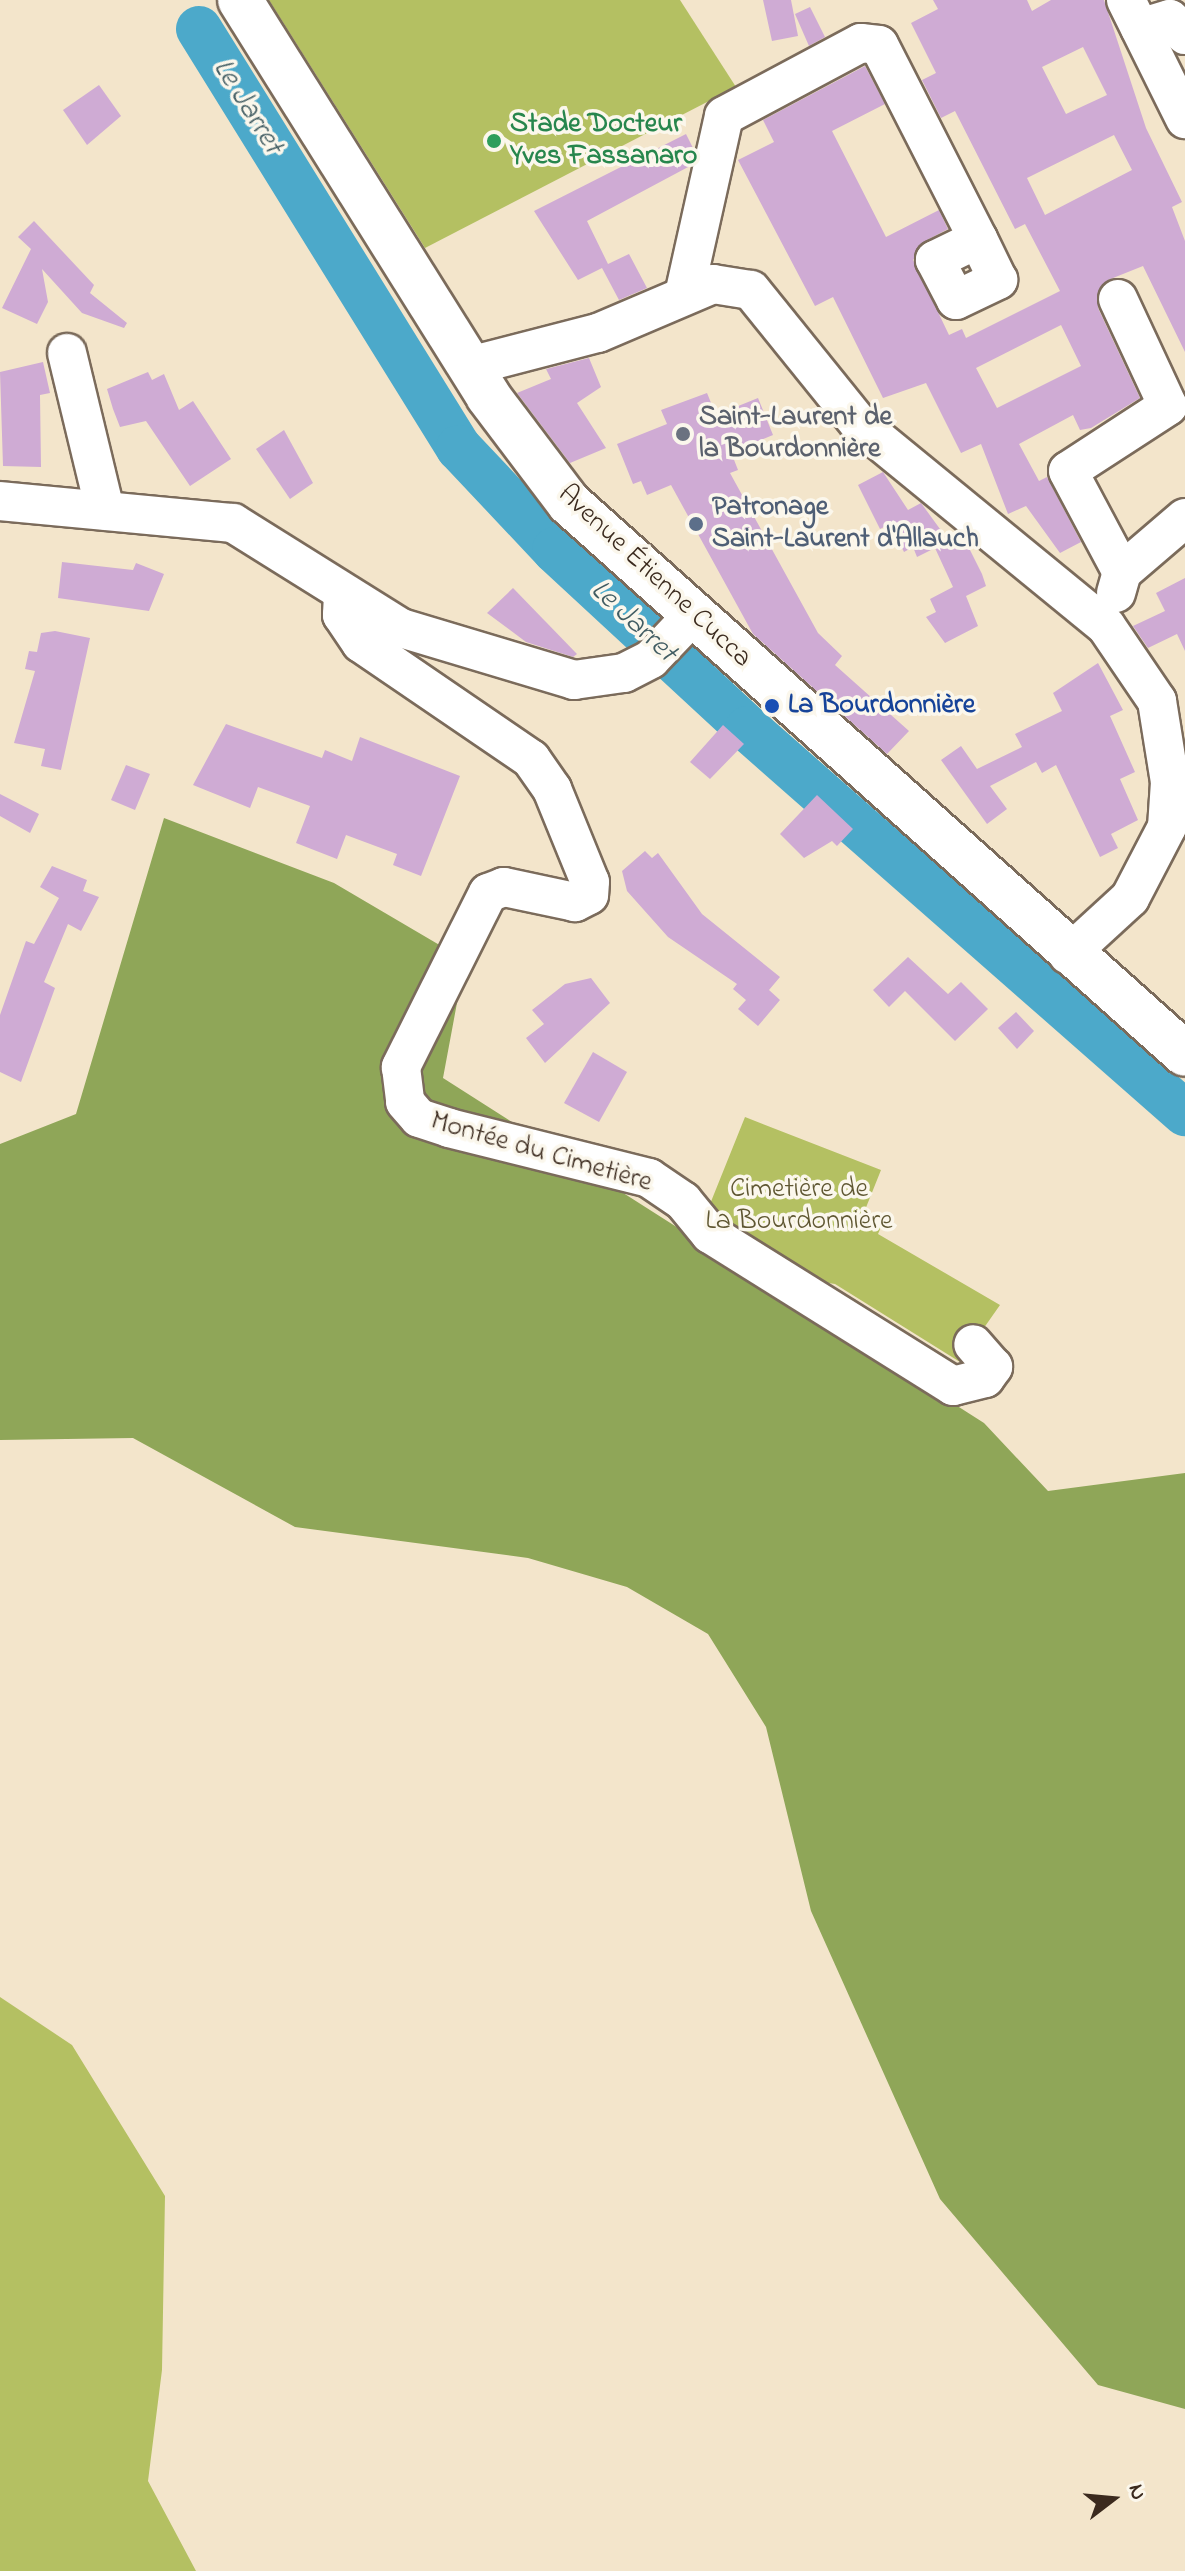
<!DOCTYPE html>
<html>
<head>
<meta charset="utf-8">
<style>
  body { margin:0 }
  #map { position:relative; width:1185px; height:2571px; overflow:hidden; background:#f3e5cb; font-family:"Indie Flower",sans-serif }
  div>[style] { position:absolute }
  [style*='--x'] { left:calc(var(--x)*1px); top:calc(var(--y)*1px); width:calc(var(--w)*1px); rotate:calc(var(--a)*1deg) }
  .green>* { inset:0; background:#b4c062 }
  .forest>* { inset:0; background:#8fa658 }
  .river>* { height:46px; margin:-23px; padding:0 23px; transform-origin:23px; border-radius:23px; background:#4ca9ca }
  .building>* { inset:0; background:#cfabd4 }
  .roads { filter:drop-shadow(2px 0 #7b6b5b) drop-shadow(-2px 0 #7b6b5b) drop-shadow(0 2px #7b6b5b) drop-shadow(0 -2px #7b6b5b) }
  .minor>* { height:38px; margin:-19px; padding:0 19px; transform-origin:19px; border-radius:19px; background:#fff }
  .major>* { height:44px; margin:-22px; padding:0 22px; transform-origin:22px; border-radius:22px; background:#fff }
  .dots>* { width:22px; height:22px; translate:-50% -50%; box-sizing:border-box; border:4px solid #fbf7ec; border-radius:50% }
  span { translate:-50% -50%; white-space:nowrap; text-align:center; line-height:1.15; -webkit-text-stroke:7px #fbf7ec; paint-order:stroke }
  .leisure-label { font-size:28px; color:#27864d; font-weight:700 }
  .left { translate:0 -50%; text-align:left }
  .worship-label { font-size:28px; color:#5b616d; font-weight:700 }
  .service-label { font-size:28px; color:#4e5e75; font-weight:700 }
  .street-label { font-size:28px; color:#3b2a1e }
  .transit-label { font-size:28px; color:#164399; font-weight:700 }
  .park-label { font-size:28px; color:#5f5732 }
  .water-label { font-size:30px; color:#425d63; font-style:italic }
  .north { position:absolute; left:1073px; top:2459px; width:80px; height:80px; -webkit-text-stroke:6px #fbf7ec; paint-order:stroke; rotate:74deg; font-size:22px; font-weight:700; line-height:32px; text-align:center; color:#3b2a1e }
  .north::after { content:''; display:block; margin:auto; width:28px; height:36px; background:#3b2a1e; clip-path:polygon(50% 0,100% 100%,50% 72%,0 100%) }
</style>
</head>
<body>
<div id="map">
  <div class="green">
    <i style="clip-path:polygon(269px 0,680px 0,736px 87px,425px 248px)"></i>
    <i style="clip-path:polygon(745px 1117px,881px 1170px,865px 1210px,884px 1220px,878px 1234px,1000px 1305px,960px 1362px,835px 1284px,803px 1279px,706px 1214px)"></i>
    <i style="clip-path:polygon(0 1997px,72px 2045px,165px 2196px,162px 2370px,148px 2481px,196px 2571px,0 2571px)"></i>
  </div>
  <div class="forest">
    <i style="clip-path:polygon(164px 818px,334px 883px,465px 960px,443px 1078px,984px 1423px,1048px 1491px,1185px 1473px,1185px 2409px,1098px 2385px,940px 2199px,811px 1911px,766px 1727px,708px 1634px,627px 1587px,528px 1558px,295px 1527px,133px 1438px,0 1440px,0 1144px,76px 1114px)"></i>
  </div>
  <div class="river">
    <i style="--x:199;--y:29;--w:493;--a:58.2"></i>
    <i style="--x:459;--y:448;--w:140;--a:46.7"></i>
    <i style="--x:555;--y:550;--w:263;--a:42.8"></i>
    <i style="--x:748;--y:729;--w:582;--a:41.31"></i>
  </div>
  <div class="building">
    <i style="clip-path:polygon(763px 0,791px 0,798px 36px,772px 41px)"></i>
    <i style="clip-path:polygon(evenodd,933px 0,1027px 0,1032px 11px,1051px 0,1104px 0,1146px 128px,1182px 202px,1172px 207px,1185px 241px,1185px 352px,1143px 266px,1108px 280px,1098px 308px,1140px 398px,1091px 428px,1080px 430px,1073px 415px,1019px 444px,1039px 481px,1047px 477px,1081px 542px,1060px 553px,1026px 506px,1008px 514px,981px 444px,961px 453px,926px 383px,883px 398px,833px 297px,815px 306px,738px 160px,774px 142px,763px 120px,865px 66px,885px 104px,832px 131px,886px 237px,939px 210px,948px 229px,925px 241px,913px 260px,949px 335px,962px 329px,966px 338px,1060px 291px,1025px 224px,1015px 229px,955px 111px,941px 118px,922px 80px,936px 73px,911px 23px,938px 9px,933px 0,1083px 47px,1107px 95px,1066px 114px,1042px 67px,1083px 47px,933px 0,1114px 135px,1132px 170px,1045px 215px,1027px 178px,1114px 135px,933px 0,1061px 325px,1081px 366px,997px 408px,976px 368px,1061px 325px)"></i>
    <i style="clip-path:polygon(810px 7px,825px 37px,809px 46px,795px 14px)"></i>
    <i style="clip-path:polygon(99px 85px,121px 116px,87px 145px,63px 110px)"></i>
    <i style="clip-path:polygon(686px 134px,694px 150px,690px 166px,587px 221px,608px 264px,629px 254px,647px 288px,619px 300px,602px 268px,578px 280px,534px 211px)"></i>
    <i style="clip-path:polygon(34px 221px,94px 285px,90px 293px,127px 323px,124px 328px,82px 313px,42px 269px,48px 302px,37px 324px,2px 308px,31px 249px,18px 237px)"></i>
    <i style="clip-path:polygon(589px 358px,601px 387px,577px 403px,606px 448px,570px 463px,517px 393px,551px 379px,546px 369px)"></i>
    <i style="clip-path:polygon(43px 362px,50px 393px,40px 395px,41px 467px,3px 466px,0 372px)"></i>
    <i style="clip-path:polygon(148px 372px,152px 380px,164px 374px,179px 410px,193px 401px,231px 459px,190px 486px,146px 421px,120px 427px,113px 409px,107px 389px)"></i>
    <i style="clip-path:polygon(707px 393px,716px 415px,758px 398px,773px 435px,731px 452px,738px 470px,730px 473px,818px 633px,842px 656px,835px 665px,909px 731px,887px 754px,753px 634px,671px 485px,647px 495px,641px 481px,633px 484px,617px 444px,667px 424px,661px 410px)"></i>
    <i style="clip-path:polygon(284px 430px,313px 483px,290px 499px,256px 449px)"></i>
    <i style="clip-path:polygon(883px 472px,908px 510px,921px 503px,948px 540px,964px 538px,982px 574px,986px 586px,966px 596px,978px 626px,945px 643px,926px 617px,936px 612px,930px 599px,953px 587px,935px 548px,917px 557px,913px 547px,904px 552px,890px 524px,880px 529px,858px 485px)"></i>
    <i style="clip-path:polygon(62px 562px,133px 570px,136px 563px,164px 574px,149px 611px,58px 598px)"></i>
    <i style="clip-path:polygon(1185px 578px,1185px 651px,1177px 634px,1148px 648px,1133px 626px,1165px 611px,1156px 593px)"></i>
    <i style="clip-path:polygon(513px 588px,577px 654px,573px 657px,526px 642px,487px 613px)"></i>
    <i style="clip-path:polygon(55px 631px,90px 638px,61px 770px,41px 766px,45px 749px,14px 743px,35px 671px,25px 669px,29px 651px,37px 652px,41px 633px)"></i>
    <i style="clip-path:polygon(1098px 663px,1123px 710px,1110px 716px,1135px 772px,1120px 779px,1138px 820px,1111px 834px,1118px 848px,1100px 857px,1056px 765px,1042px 773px,1036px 762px,990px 786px,1007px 809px,987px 824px,941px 760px,961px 746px,977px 769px,1022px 747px,1015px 734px,1062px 711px,1053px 693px)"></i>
    <i style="clip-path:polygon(226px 724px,322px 758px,325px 750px,352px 761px,360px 737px,460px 776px,421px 876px,393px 865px,397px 854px,346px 835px,337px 859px,296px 843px,310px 806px,258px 787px,250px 808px,193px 785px)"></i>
    <i style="clip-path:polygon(723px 725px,744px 744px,710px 779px,690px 762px)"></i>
    <i style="clip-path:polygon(126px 765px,150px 774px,135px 810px,111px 800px)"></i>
    <i style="clip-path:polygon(0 794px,39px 814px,30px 833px,0 816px)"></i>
    <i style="clip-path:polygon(817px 795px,853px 829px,837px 846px,832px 841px,804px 858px,780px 834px)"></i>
    <i style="clip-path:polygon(645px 851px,652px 858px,658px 853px,702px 914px,780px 977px,769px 990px,780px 1000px,758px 1026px,738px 1009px,746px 1000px,733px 989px,737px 984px,668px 937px,627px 891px,622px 871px)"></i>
    <i style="clip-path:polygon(52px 866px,87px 880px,83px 891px,99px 897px,81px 931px,68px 924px,44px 982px,55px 988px,21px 1082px,0 1072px,0 1015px,26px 941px,34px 944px,59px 898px,40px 887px)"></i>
    <i style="clip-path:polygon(908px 957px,948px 994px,961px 982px,988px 1009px,955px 1041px,905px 991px,889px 1007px,873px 990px)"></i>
    <i style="clip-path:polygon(591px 978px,610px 1003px,545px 1063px,526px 1038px,544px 1024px,532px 1010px,565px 984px)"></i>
    <i style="clip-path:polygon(1016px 1012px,1034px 1031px,1017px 1049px,998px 1028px)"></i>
    <i style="clip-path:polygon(593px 1052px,627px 1072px,599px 1122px,564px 1103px)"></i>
  </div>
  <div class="roads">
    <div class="minor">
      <i style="--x:1126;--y:0;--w:133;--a:63.6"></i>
      <i style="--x:1140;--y:28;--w:31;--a:-17"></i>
      <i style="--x:1170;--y:19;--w:22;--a:47"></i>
      <i style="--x:684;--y:295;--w:183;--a:-77.4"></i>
      <i style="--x:724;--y:116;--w:155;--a:-28.1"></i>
      <i style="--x:861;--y:43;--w:18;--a:6"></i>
      <i style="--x:879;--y:45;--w:218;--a:63"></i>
      <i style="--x:978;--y:239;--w:48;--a:154"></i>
      <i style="--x:935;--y:260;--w:45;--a:62.3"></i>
      <i style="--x:956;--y:300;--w:47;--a:-25.5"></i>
      <i style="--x:998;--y:280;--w:46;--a:-116"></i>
      <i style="--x:1118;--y:299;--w:118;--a:65"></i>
      <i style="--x:1168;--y:406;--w:119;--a:147"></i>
      <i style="--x:1068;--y:471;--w:115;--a:61.9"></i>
      <i style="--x:67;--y:353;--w:162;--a:76.4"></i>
      <i style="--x:470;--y:366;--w:132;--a:-14.5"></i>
      <i style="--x:598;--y:333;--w:125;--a:-23.1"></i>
      <i style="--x:713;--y:284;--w:38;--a:9"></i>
      <i style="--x:751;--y:290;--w:172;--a:51.1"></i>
      <i style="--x:859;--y:424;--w:319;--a:39.3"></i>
      <i style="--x:1106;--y:626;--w:91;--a:55.8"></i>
      <i style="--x:1157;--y:701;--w:82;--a:80.9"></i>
      <i style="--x:1170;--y:782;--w:45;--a:93.8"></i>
      <i style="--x:1167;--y:827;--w:80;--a:117.5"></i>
      <i style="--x:1130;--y:898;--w:84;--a:137.4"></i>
      <i style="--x:0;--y:501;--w:234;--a:5.4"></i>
      <i style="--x:233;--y:523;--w:198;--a:32"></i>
      <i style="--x:401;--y:628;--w:181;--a:16.7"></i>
      <i style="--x:574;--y:680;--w:50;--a:-8"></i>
      <i style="--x:624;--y:673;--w:30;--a:-27"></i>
      <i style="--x:651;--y:659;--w:59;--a:-46.4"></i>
      <i style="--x:1116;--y:593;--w:22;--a:-74"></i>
      <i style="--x:1122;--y:572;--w:83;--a:-40.6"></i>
      <i style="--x:343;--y:595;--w:20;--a:93"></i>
      <i style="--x:342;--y:615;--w:34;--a:56"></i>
      <i style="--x:361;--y:643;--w:206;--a:34.3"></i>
      <i style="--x:531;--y:759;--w:37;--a:55"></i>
      <i style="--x:552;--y:789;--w:100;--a:67.8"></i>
      <i style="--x:590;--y:882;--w:13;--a:94"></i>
      <i style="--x:589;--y:895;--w:16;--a:153"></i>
      <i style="--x:575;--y:902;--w:73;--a:-168.1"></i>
      <i style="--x:504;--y:887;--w:17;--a:159"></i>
      <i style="--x:488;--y:893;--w:195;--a:116.6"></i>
      <i style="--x:401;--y:1067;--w:35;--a:83"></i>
      <i style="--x:405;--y:1102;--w:21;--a:49"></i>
      <i style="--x:419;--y:1118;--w:32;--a:18"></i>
      <i style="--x:449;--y:1128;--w:206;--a:14"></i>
      <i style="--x:649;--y:1178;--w:41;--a:34.1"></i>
      <i style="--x:683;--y:1201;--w:43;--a:50.7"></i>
      <i style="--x:710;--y:1234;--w:287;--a:32"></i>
      <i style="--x:953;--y:1386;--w:33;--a:-14"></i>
      <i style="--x:985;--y:1378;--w:14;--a:-54"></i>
      <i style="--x:993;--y:1367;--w:30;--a:-131"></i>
    </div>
    <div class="major">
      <i style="--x:240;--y:0;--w:467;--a:57.9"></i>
      <i style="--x:488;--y:396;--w:134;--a:52.9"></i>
      <i style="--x:569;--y:503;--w:826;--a:41.81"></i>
    </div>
  </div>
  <div class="dots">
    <i style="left:494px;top:141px;background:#2e9e5b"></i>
    <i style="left:683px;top:434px;background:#6b7280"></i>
    <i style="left:696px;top:524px;background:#5c6f8a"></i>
    <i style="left:772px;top:706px;background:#1a4fb4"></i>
  </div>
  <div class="leisure-label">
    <span class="left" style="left:510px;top:141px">Stade Docteur<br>Yves Fassanaro</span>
  </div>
  <div class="worship-label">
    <span class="left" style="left:699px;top:434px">Saint-Laurent de<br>la Bourdonnière</span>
  </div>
  <div class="service-label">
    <span class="left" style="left:712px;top:524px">Patronage<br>Saint-Laurent d'Allauch</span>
  </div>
  <div class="street-label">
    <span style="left:654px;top:577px;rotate:43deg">Avenue Étienne Cucca</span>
    <span style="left:541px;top:1153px;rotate:16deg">Montée du Cimetière</span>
  </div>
  <div class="transit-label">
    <span class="left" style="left:788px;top:706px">La Bourdonnière</span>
  </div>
  <div class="park-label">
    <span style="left:799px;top:1206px">Cimetière de<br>La Bourdonnière</span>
  </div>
  <div class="water-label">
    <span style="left:247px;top:107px;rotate:58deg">Le Jarret</span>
    <span style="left:633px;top:622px;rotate:43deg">Le Jarret</span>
  </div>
  <div class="north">N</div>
</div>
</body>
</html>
